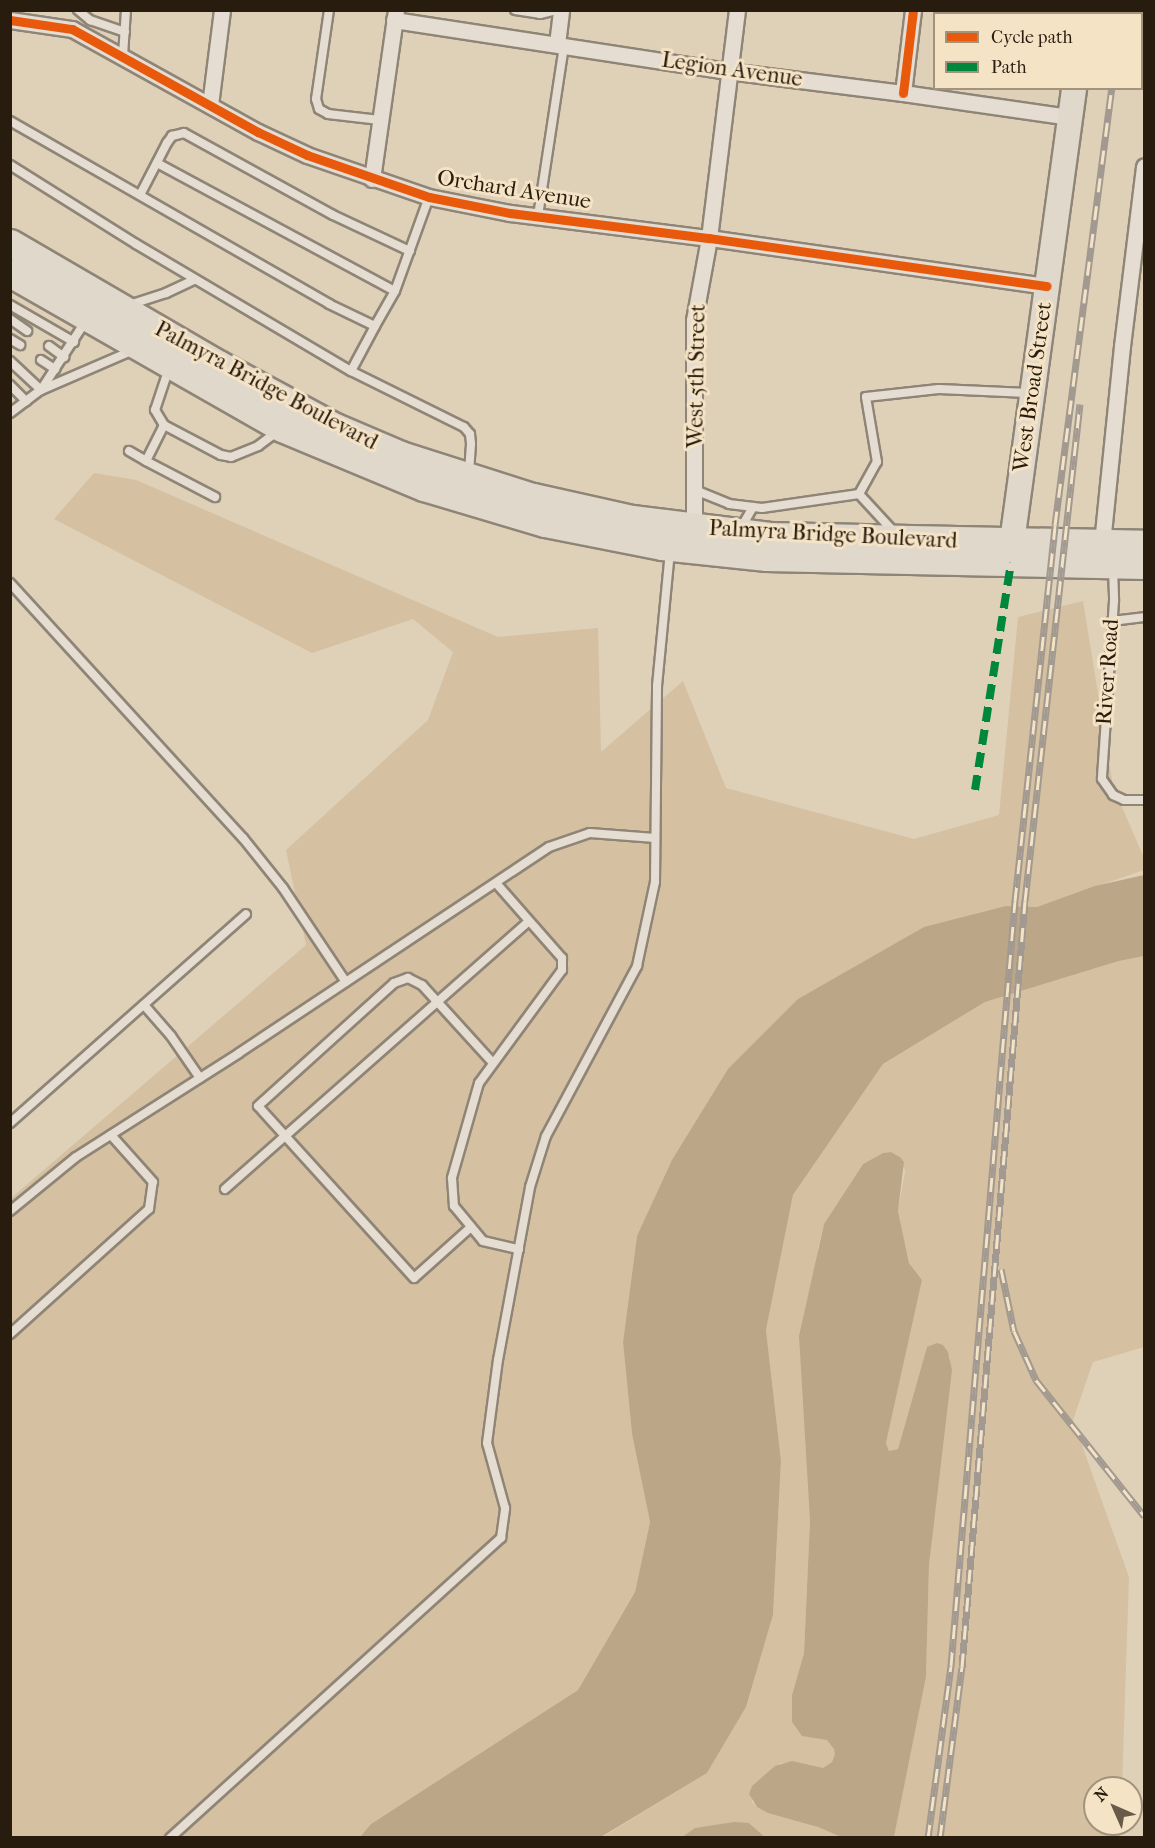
<!DOCTYPE html>
<html>
<head>
<meta charset="utf-8">
<style>
  body { margin:0 }
  #map { position:relative; width:1155px; height:1848px; overflow:hidden; background:#dfd0b8; font-family:"IM FELL French Canon",serif }
  div>[style] { position:absolute }
  [style*='--x'] { left:calc(var(--x)*1px); top:calc(var(--y)*1px); width:calc(var(--w)*1px); rotate:calc(var(--a)*1deg) }
  .green>* { inset:0; background:#d5c1a1 }
  .water>* { inset:0; background:#bba788 }
  .roads { filter:drop-shadow(2px 0 #8f8577) drop-shadow(-2px 0 #8f8577) drop-shadow(0 2px #8f8577) drop-shadow(0 -2px #8f8577) }
  .lane>* { height:8px; margin:-4px; padding:0 4px; transform-origin:4px; border-radius:4px; background:#e5ddd1 }
  .street>* { height:15px; margin:-7.5px; padding:0 7.5px; transform-origin:7.5px; border-radius:7.5px; background:#e5ddd1 }
  .primary>* { height:24px; margin:-12px; padding:0 12px; transform-origin:12px; border-radius:12px; background:#e0d8ca }
  .highway>* { height:27px; margin:-13.5px; padding:0 13.5px; transform-origin:13.5px; border-radius:13.5px; background:#e0d8ca }
  .rail>* { height:7px; margin-top:-3.5px; transform-origin:0; background:repeating-linear-gradient(90deg,#f5e3c6 0 14px,#a29a90 0 28px); box-sizing:border-box; border-block:2px solid #a29a90 }
  .quiet>* { height:8px; margin-top:-4px; transform-origin:0; background:repeating-linear-gradient(90deg,#00873e 0 15px,transparent 0 23px) }
  .cycleway>* { height:9px; margin:-4.5px; padding:0 4.5px; transform-origin:4.5px; border-radius:4.5px; background:#e8590c }
  span { translate:-50% -50%; white-space:nowrap; text-align:center; line-height:1.15; -webkit-text-stroke:6px #f5e3c6; paint-order:stroke }
  .street-label { font-size:22px; color:#281c0f }
  .frame { position:absolute; inset:0; border:12px solid #281c0f; pointer-events:none }
  .legend { position:absolute; left:933px; top:12px; width:210px; height:78px; box-sizing:border-box; background:#f5e3c6; border:2px solid #a3937d; margin:0; padding:8px 10px; list-style:none; font-size:18px; color:#281c0f }
  .legend li { display:flex; align-items:center; gap:12px; height:30px }
  .legend b { width:30px; border:2px solid #a3937d }
  .north { position:absolute; left:1083px; top:1776px; width:60px; height:60px; box-sizing:border-box; background:#f5e3c6; border:2px solid #a3937d; border-radius:50%; rotate:315deg; font-size:16px; font-weight:700; line-height:24px; text-align:center; color:#281c0f }
  .north::after { content:''; display:block; margin:auto; width:21px; height:27px; background:#685b4a; clip-path:polygon(50% 0,100% 100%,50% 72%,0 100%) }
</style>
</head>
<body>
<div id="map">
  <div class="green">
    <i style="clip-path:polygon(94px 473px,136px 480px,498px 637px,598px 628px,601px 752px,683px 681px,726px 788px,914px 839px,999px 815px,1018px 617px,1083px 601px,1113px 786px,1144px 858px,1144px 870px,1037px 907px,1006px 906px,637px 1236px,623px 1342px,632px 1434px,650px 1522px,635px 1592px,578px 1690px,371px 1824px,360px 1837px,11px 1837px,10px 1199px,306px 945px,286px 850px,428px 720px,453px 652px,413px 619px,312px 653px,54px 519px)"></i>
    <i style="clip-path:polygon(1144px 956px,1144px 1347px,1093px 1362px,1073px 1420px,1129px 1577px,1122px 1788px,1095px 1788px,1095px 1824px,1120px 1824px,1120px 1837px,894px 1837px,926px 1677px,929px 1565px,950px 1357px,943px 1346px,927px 1347px,898px 1449px,889px 1451px,886px 1443px,922px 1280px,909px 1263px,898px 1211px,905px 1171px,900px 1157px,891px 1152px,883px 1153px,863px 1164px,824px 1224px,818px 1248px,810px 1520px,804px 1653px,792px 1695px,792px 1722px,802px 1736px,827px 1739px,835px 1749px,835px 1754px,832px 1762px,823px 1768px,781px 1763px,752px 1786px,752px 1802px,757px 1807px,818px 1827px,841px 1837px,765px 1837px,749px 1823px,695px 1828px,682px 1837px,601px 1838px,707px 1773px,746px 1707px,773px 1615px,781px 1461px,766px 1330px,793px 1195px,883px 1064px,985px 1002px,1119px 961px)"></i>
  </div>
  <div class="water">
    <i style="clip-path:polygon(1144px 875px,1144px 956px,1119px 961px,985px 1002px,883px 1064px,793px 1195px,766px 1330px,781px 1461px,773px 1615px,746px 1707px,707px 1773px,601px 1837px,360px 1837px,371px 1824px,578px 1690px,635px 1592px,650px 1522px,632px 1434px,623px 1342px,637px 1236px,672px 1160px,728px 1069px,798px 999px,924px 927px,1006px 906px,1037px 907px,1095px 886px)"></i>
    <i style="clip-path:polygon(891px 1152px,900px 1157px,904px 1162px,898px 1211px,909px 1263px,922px 1280px,886px 1443px,889px 1451px,898px 1449px,927px 1347px,937px 1343px,943px 1345px,948px 1352px,952px 1370px,929px 1565px,926px 1677px,894px 1837px,841px 1837px,818px 1827px,768px 1813px,757px 1807px,749px 1794px,752px 1786px,775px 1766px,792px 1761px,823px 1768px,832px 1762px,835px 1754px,834px 1749px,827px 1740px,802px 1736px,792px 1722px,792px 1695px,804px 1653px,810px 1520px,799px 1336px,824px 1224px,863px 1164px,883px 1153px)"></i>
    <i style="clip-path:polygon(734px 1822px,749px 1823px,765px 1837px,682px 1837px,695px 1828px)"></i>
  </div>
  <div class="roads">
    <div class="lane">
      <i style="--x:78;--y:10;--w:16;--a:40"></i>
      <i style="--x:90;--y:20;--w:37;--a:19"></i>
      <i style="--x:329;--y:10;--w:90;--a:98.3"></i>
      <i style="--x:316;--y:99;--w:10;--a:73"></i>
      <i style="--x:319;--y:109;--w:10;--a:29"></i>
      <i style="--x:328;--y:114;--w:52;--a:6.6"></i>
      <i style="--x:515;--y:10;--w:25;--a:9"></i>
      <i style="--x:540;--y:14;--w:18;--a:-13"></i>
      <i style="--x:123;--y:56;--w:46;--a:-86.3"></i>
      <i style="--x:10;--y:121;--w:368;--a:29.8"></i>
      <i style="--x:329;--y:304;--w:51;--a:25.6"></i>
      <i style="--x:375;--y:326;--w:40;--a:-60.3"></i>
      <i style="--x:395;--y:291;--w:100;--a:-70.1"></i>
      <i style="--x:157;--y:163;--w:270;--a:28.3"></i>
      <i style="--x:10;--y:165;--w:149;--a:32.1"></i>
      <i style="--x:136;--y:244;--w:250;--a:30.6"></i>
      <i style="--x:351;--y:371;--w:126;--a:26.4"></i>
      <i style="--x:464;--y:427;--w:9;--a:49"></i>
      <i style="--x:470;--y:434;--w:10;--a:84"></i>
      <i style="--x:471;--y:444;--w:28;--a:94"></i>
      <i style="--x:140;--y:195;--w:59;--a:-62.6"></i>
      <i style="--x:167;--y:143;--w:9;--a:-54"></i>
      <i style="--x:172;--y:136;--w:12;--a:-14"></i>
      <i style="--x:184;--y:133;--w:170;--a:28.8"></i>
      <i style="--x:333;--y:215;--w:85;--a:25.1"></i>
      <i style="--x:538;--y:216;--w:172;--a:-81.3"></i>
      <i style="--x:10;--y:305;--w:74;--a:30"></i>
      <i style="--x:129;--y:305;--w:39;--a:-18"></i>
      <i style="--x:166;--y:293;--w:31;--a:-25"></i>
      <i style="--x:10;--y:319;--w:21;--a:35"></i>
      <i style="--x:10;--y:339;--w:12;--a:31"></i>
      <i style="--x:49;--y:346;--w:19;--a:36"></i>
      <i style="--x:41;--y:360;--w:17;--a:33"></i>
      <i style="--x:10;--y:361;--w:42;--a:43.1"></i>
      <i style="--x:41;--y:390;--w:81;--a:-57.1"></i>
      <i style="--x:169;--y:368;--w:44;--a:108.4"></i>
      <i style="--x:155;--y:410;--w:17;--a:59"></i>
      <i style="--x:164;--y:425;--w:64;--a:27.8"></i>
      <i style="--x:221;--y:455;--w:10;--a:11"></i>
      <i style="--x:231;--y:457;--w:29;--a:-22"></i>
      <i style="--x:258;--y:446;--w:25;--a:-37"></i>
      <i style="--x:351;--y:371;--w:51;--a:-61.9"></i>
      <i style="--x:10;--y:385;--w:23;--a:45"></i>
      <i style="--x:10;--y:413;--w:39;--a:-37"></i>
      <i style="--x:41;--y:390;--w:98;--a:-23.4"></i>
      <i style="--x:164;--y:425;--w:40;--a:116.6"></i>
      <i style="--x:146;--y:461;--w:78;--a:27.6"></i>
      <i style="--x:129;--y:451;--w:20;--a:30"></i>
      <i style="--x:695;--y:490;--w:37;--a:22"></i>
      <i style="--x:729;--y:504;--w:33;--a:7"></i>
      <i style="--x:762;--y:508;--w:98;--a:-8.2"></i>
      <i style="--x:859;--y:494;--w:37;--a:-61"></i>
      <i style="--x:877;--y:462;--w:66;--a:-99.6"></i>
      <i style="--x:866;--y:397;--w:73;--a:-6.3"></i>
      <i style="--x:939;--y:389;--w:89;--a:2.6"></i>
      <i style="--x:859;--y:494;--w:50;--a:47.4"></i>
      <i style="--x:742;--y:526;--w:22;--a:-60"></i>
      <i style="--x:1113;--y:568;--w:33;--a:88"></i>
      <i style="--x:1114;--y:601;--w:178;--a:93.9"></i>
      <i style="--x:1102;--y:779;--w:19;--a:55"></i>
      <i style="--x:1113;--y:795;--w:12;--a:24"></i>
      <i style="--x:1124;--y:800;--w:20;--a:0"></i>
      <i style="--x:10;--y:583;--w:345;--a:47.6"></i>
      <i style="--x:243;--y:838;--w:64;--a:51.3"></i>
      <i style="--x:283;--y:888;--w:113;--a:56.2"></i>
      <i style="--x:1112;--y:621;--w:32;--a:-7"></i>
      <i style="--x:496;--y:883;--w:100;--a:48.7"></i>
      <i style="--x:562;--y:958;--w:12;--a:90"></i>
      <i style="--x:562;--y:970;--w:140;--a:126.3"></i>
      <i style="--x:479;--y:1083;--w:99;--a:105.9"></i>
      <i style="--x:452;--y:1178;--w:28;--a:86"></i>
      <i style="--x:454;--y:1206;--w:45;--a:50.4"></i>
      <i style="--x:483;--y:1241;--w:37;--a:13"></i>
      <i style="--x:144;--y:1005;--w:41;--a:48.9"></i>
      <i style="--x:171;--y:1036;--w:51;--a:55.4"></i>
      <i style="--x:10;--y:1123;--w:315;--a:-41.5"></i>
      <i style="--x:225;--y:1189;--w:405;--a:-41.4"></i>
      <i style="--x:10;--y:1211;--w:85;--a:-39.3"></i>
      <i style="--x:76;--y:1157;--w:193;--a:-32.5"></i>
      <i style="--x:239;--y:1053;--w:372;--a:-33.6"></i>
      <i style="--x:549;--y:847;--w:43;--a:-18.9"></i>
      <i style="--x:590;--y:833;--w:65;--a:4.4"></i>
      <i style="--x:471;--y:1227;--w:76;--a:138.2"></i>
      <i style="--x:414;--y:1278;--w:232;--a:-132.2"></i>
      <i style="--x:258;--y:1106;--w:183;--a:-42.1"></i>
      <i style="--x:394;--y:983;--w:15;--a:-20"></i>
      <i style="--x:408;--y:978;--w:16;--a:27"></i>
      <i style="--x:422;--y:985;--w:105;--a:47.7"></i>
      <i style="--x:10;--y:1334;--w:187;--a:-42"></i>
      <i style="--x:149;--y:1209;--w:27;--a:-82"></i>
      <i style="--x:153;--y:1182;--w:63;--a:-131.8"></i>
      <i style="--x:170;--y:1838;--w:447;--a:-42.2"></i>
      <i style="--x:501;--y:1538;--w:30;--a:-82"></i>
      <i style="--x:505;--y:1508;--w:67;--a:-105.5"></i>
      <i style="--x:487;--y:1443;--w:84;--a:-82.5"></i>
      <i style="--x:498;--y:1360;--w:176;--a:-79.5"></i>
      <i style="--x:530;--y:1187;--w:53;--a:-72.6"></i>
      <i style="--x:546;--y:1136;--w:193;--a:-61.8"></i>
      <i style="--x:637;--y:966;--w:86;--a:-77.9"></i>
      <i style="--x:655;--y:882;--w:196;--a:-89.4"></i>
      <i style="--x:657;--y:686;--w:135;--a:-84.5"></i>
    </div>
    <div class="street">
      <i style="--x:10;--y:20;--w:63;--a:8.3"></i>
      <i style="--x:72;--y:29;--w:213;--a:29"></i>
      <i style="--x:258;--y:132;--w:54;--a:25.1"></i>
      <i style="--x:307;--y:155;--w:129;--a:19"></i>
      <i style="--x:429;--y:197;--w:83;--a:11.2"></i>
      <i style="--x:510;--y:213;--w:201;--a:7.2"></i>
      <i style="--x:709;--y:238;--w:341;--a:8.1"></i>
      <i style="--x:394;--y:20;--w:338;--a:8.7"></i>
      <i style="--x:728;--y:71;--w:176;--a:7.2"></i>
      <i style="--x:903;--y:93;--w:169;--a:8.2"></i>
      <i style="--x:557;--y:44;--w:34;--a:-83"></i>
      <i style="--x:903;--y:93;--w:84;--a:-83.1"></i>
      <i style="--x:210;--y:105;--w:96;--a:-82.8"></i>
      <i style="--x:372;--y:179;--w:171;--a:-81.9"></i>
      <i style="--x:694;--y:528;--w:208;--a:-90"></i>
      <i style="--x:694;--y:320;--w:83;--a:-79.6"></i>
      <i style="--x:709;--y:238;--w:230;--a:-83"></i>
      <i style="--x:1102;--y:543;--w:198;--a:-84.2"></i>
      <i style="--x:1122;--y:346;--w:181;--a:-83"></i>
    </div>
    <div class="primary">
      <i style="--x:1084;--y:14;--w:4;--a:-90"></i>
      <i style="--x:1012;--y:542;--w:458;--a:-82.2"></i>
    </div>
    <div class="highway">
      <i style="--x:10;--y:243;--w:241;--a:30.2"></i>
      <i style="--x:218;--y:364;--w:133;--a:28.3"></i>
      <i style="--x:335;--y:427;--w:72;--a:23"></i>
      <i style="--x:401;--y:455;--w:139;--a:17.7"></i>
      <i style="--x:533;--y:497;--w:101;--a:12.5"></i>
      <i style="--x:632;--y:519;--w:139;--a:7"></i>
      <i style="--x:770;--y:536;--w:374;--a:1.2"></i>
      <i style="--x:10;--y:273;--w:313;--a:29.7"></i>
      <i style="--x:282;--y:428;--w:154;--a:22.6"></i>
      <i style="--x:424;--y:487;--w:126;--a:16.6"></i>
      <i style="--x:545;--y:523;--w:119;--a:11.1"></i>
      <i style="--x:662;--y:546;--w:105;--a:6"></i>
      <i style="--x:766;--y:557;--w:378;--a:1.2"></i>
    </div>
  </div>
  <div class="rail">
    <i style="--x:1122;--y:14;--w:4;--a:-76"></i>
    <i style="--x:1001;--y:1269;--w:63;--a:78.2"></i>
    <i style="--x:1014;--y:1331;--w:54;--a:65.8"></i>
    <i style="--x:1036;--y:1380;--w:174;--a:51.5"></i>
    <i style="--x:928;--y:1838;--w:174;--a:-82.4"></i>
    <i style="--x:951;--y:1666;--w:768;--a:-85.22"></i>
    <i style="--x:1015;--y:901;--w:378;--a:-83.9"></i>
    <i style="--x:1055;--y:525;--w:441;--a:-82.6"></i>
    <i style="--x:940;--y:1838;--w:172;--a:-82.7"></i>
    <i style="--x:962;--y:1667;--w:769;--a:-85.3"></i>
    <i style="--x:1025;--y:901;--w:500;--a:-83.69"></i>
  </div>
  <div class="quiet">
    <i style="--x:975;--y:790;--w:230;--a:-81"></i>
  </div>
  <div class="cycleway">
    <i style="--x:10;--y:20;--w:63;--a:8.3"></i>
    <i style="--x:72;--y:29;--w:213;--a:29"></i>
    <i style="--x:258;--y:132;--w:54;--a:25.1"></i>
    <i style="--x:307;--y:155;--w:129;--a:19"></i>
    <i style="--x:429;--y:197;--w:83;--a:11.2"></i>
    <i style="--x:510;--y:213;--w:201;--a:7.2"></i>
    <i style="--x:709;--y:238;--w:341;--a:8.1"></i>
    <i style="--x:903;--y:93;--w:84;--a:-83.1"></i>
  </div>
  <div class="street-label">
    <span style="left:732px;top:70px;rotate:8deg">Legion Avenue</span>
    <span style="left:514px;top:190px;rotate:9deg">Orchard Avenue</span>
    <span style="left:697px;top:376px;rotate:-89deg">West 5th Street</span>
    <span style="left:266px;top:386px;rotate:28deg">Palmyra Bridge Boulevard</span>
    <span style="left:1033px;top:387px;rotate:-82deg">West Broad Street</span>
    <span style="left:833px;top:535px;rotate:3deg">Palmyra Bridge Boulevard</span>
    <span style="left:1108px;top:672px;rotate:-86deg">River Road</span>
  </div>
  <div class="frame"></div>
  <ul class="legend">
  <li><b style="height:8px;background:#e8590c"></b>Cycle path</li>
  <li><b style="height:8px;background:#00873e"></b>Path</li>
  </ul>
  <div class="north">N</div>
</div>
</body>
</html>
